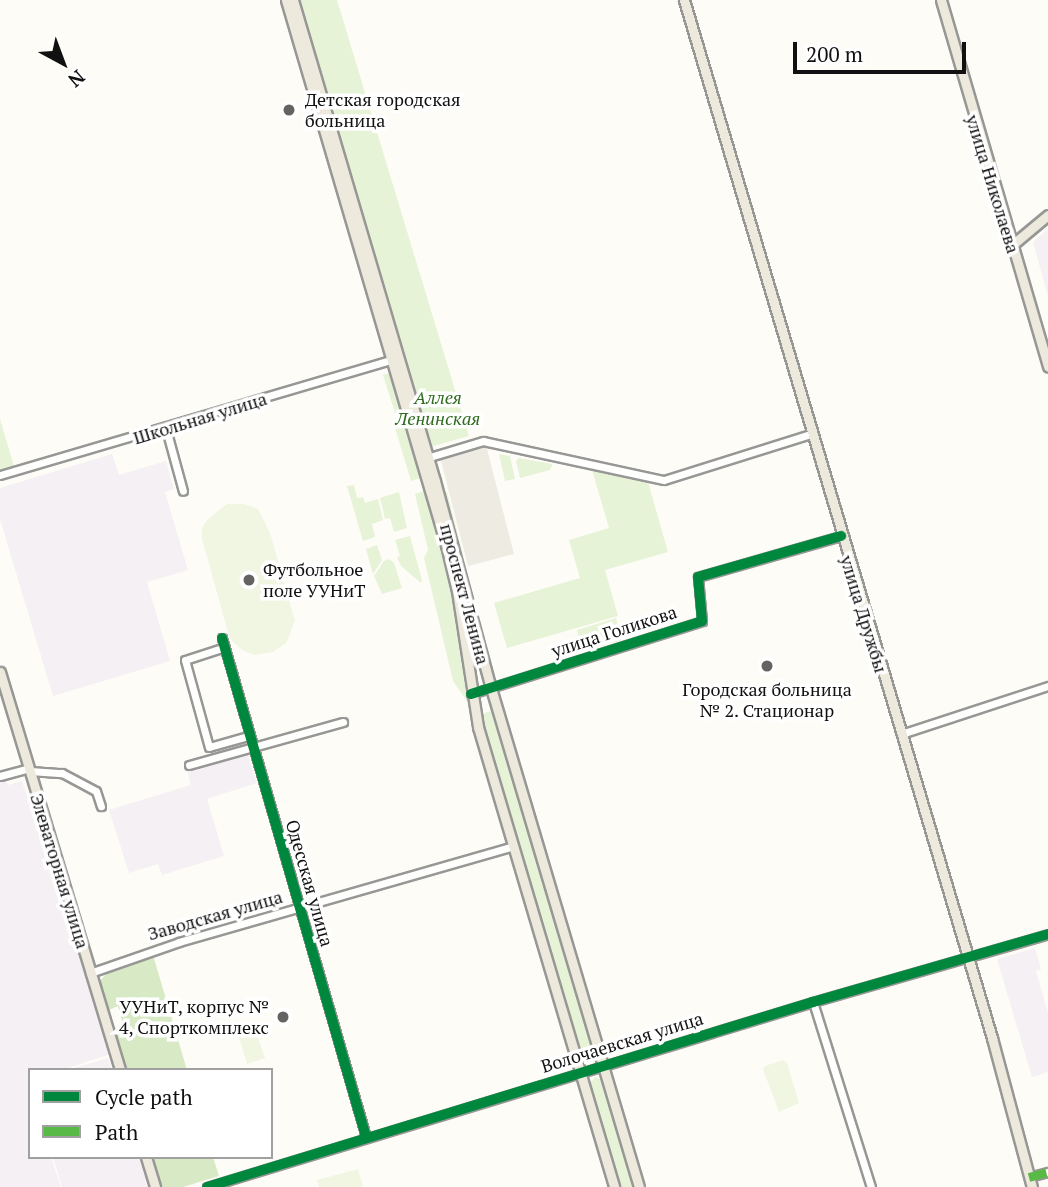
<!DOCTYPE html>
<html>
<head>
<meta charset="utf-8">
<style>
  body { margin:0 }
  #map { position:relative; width:1048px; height:1187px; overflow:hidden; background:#fdfcf7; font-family:"PT Serif",serif }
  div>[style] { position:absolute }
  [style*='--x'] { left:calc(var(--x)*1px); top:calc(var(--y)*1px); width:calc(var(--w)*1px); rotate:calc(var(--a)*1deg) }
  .industrial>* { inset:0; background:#f5f0f3 }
  .green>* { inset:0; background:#e7f3d7 }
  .forest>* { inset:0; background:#d8eac5 }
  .pitch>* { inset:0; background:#f0f6e1 }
  .plaza>* { inset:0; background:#edebe2 }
  .roads { filter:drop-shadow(2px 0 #979795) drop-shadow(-2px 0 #979795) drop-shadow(0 2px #979795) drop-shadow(0 -2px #979795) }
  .minor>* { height:7px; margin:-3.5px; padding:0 3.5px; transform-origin:3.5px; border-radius:3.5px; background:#fffffe }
  .major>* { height:9px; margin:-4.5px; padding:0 4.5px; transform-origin:4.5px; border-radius:4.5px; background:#ede9dc }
  .quiet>* { height:9px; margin-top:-4.5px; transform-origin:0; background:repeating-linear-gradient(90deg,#58b947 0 18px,transparent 0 27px) }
  .cycleway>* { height:10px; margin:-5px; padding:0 5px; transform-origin:5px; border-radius:5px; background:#00873e }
  .dots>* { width:19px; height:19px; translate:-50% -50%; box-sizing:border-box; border:4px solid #fff; border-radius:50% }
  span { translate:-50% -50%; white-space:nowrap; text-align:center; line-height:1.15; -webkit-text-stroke:7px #fff; paint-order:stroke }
  .poi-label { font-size:18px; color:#111 }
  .left { translate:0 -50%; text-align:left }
  .right { translate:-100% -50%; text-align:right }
  .street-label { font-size:18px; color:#111 }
  .park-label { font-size:18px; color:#2f6b1f; font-style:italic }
  .legend { position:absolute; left:28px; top:1068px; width:245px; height:91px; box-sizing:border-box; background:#fff; border:2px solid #a0a0a0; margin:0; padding:9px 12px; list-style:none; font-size:21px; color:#111 }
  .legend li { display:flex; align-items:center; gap:14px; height:35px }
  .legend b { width:35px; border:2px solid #a0a0a0 }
  .north { position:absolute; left:28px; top:28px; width:70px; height:70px; -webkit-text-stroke:5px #fff; paint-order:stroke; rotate:139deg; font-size:19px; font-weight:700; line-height:28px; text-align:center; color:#111 }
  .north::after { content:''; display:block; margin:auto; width:24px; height:32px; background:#111; clip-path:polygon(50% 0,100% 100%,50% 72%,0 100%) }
  .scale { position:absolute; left:793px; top:42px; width:173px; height:32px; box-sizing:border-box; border:4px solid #111; border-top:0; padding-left:9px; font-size:21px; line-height:24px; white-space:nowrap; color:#111; -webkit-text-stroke:5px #fff; paint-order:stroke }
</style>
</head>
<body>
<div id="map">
  <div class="industrial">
    <i style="clip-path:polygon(1048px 229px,1048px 296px,1033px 242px)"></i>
    <i style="clip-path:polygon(112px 454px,119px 475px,166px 461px,174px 489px,165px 492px,188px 570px,147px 582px,170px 661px,53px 696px,0 519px,0 488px)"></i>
    <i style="clip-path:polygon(247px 752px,257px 783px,207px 799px,224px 856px,162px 875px,158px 864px,129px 873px,109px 810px,191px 785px,187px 770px)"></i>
    <i style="clip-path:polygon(5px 777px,8px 785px,22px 781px,110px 1049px,108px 1055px,62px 1070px,30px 1070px,30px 1157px,51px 1157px,61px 1187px,0 1187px,0 778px)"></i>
    <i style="clip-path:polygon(1035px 948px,1041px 969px,1036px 971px,1048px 1013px,1048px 1072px,1032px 1077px,997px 959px)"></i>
    <i style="clip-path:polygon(108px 1058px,112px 1070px,68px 1070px)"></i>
    <i style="clip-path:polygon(53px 1157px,139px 1157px,148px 1187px,62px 1187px)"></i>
  </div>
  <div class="green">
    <i style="clip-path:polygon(298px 0,337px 0,469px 436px,427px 448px)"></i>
    <i style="clip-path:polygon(394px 372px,405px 410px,395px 413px,383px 375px)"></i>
    <i style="clip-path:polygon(0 419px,14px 466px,0 470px)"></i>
    <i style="clip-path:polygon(409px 424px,424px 477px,411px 481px,395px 428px)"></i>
    <i style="clip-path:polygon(499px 454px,510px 456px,515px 479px,505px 481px)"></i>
    <i style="clip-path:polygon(519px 458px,552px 464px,552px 466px,550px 470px,520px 478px,516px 461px)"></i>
    <i style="clip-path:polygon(592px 470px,648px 482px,668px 552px,605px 570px,618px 616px,507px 648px,494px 603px,580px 578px,569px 540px,609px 528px)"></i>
    <i style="clip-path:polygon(354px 485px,357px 498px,363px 497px,365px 503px,378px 499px,383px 520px,372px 524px,375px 537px,363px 541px,347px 486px)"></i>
    <i style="clip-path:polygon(427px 490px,463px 647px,470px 706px,453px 681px,424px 558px,428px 550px,415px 494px)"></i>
    <i style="clip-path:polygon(399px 492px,407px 528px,394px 532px,390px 518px,385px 519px,380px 498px)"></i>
    <i style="clip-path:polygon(447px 492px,486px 646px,483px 647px,443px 493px)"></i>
    <i style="clip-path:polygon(410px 536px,422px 580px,421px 583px,401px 566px,397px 557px,400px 556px,395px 540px)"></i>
    <i style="clip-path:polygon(377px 545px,382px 560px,373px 574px,366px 549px)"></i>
    <i style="clip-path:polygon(389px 559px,394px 563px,402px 588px,382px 594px,374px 576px,384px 561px)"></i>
    <i style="clip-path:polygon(616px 618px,622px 640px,583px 651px,577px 630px)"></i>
    <i style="clip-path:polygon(491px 711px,497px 718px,598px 1054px,581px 1058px,483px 725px,482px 714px)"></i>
    <i style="clip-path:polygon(596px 1077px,604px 1081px,635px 1187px,619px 1187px,588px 1084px)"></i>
  </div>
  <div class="forest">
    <i style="clip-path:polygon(153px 955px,187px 1070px,122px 1070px,112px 1036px,125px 1032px,118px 1006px,109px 1010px,100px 981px,107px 973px)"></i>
    <i style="clip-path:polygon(148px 1157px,213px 1157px,219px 1176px,183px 1187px,156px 1187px)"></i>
  </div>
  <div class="pitch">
    <i style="clip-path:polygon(227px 504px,244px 504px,258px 509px,270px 533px,295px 621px,286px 643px,273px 652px,254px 655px,242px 650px,230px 639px,202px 539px,202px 528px,207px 520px)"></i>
    <i style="clip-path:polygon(255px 1029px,265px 1058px,247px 1064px,238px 1034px)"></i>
    <i style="clip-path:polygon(783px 1060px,787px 1063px,799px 1103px,779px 1112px,763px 1069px,765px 1066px)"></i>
    <i style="clip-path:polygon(358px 1169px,363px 1187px,319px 1187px,317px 1180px)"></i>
  </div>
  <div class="plaza">
    <i style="clip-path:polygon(486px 445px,514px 554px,468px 566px,440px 457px)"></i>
  </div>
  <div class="roads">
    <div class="minor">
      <i style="--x:166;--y:429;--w:64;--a:74.7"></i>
      <i style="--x:423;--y:459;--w:63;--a:-16.7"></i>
      <i style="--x:483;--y:441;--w:185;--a:12.2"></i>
      <i style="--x:664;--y:480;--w:154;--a:-17.4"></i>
      <i style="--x:0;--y:475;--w:411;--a:-16.4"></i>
      <i style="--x:222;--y:638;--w:519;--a:73.9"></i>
      <i style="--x:225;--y:647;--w:42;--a:162"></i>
      <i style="--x:185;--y:660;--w:90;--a:74.6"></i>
      <i style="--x:209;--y:747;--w:41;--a:-15.8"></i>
      <i style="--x:471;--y:694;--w:242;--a:-17.5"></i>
      <i style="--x:702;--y:621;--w:44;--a:-95.2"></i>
      <i style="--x:698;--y:577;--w:149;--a:-16"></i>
      <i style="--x:901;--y:734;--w:155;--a:-18.1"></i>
      <i style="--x:189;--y:765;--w:160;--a:-15.6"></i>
      <i style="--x:30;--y:771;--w:32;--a:4"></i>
      <i style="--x:62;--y:773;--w:38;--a:28"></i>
      <i style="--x:96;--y:791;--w:16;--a:72"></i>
      <i style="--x:0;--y:776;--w:30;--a:-15"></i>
      <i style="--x:90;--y:973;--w:94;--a:-19.2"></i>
      <i style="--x:179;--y:942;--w:348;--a:-16"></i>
      <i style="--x:813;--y:1002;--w:194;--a:72.6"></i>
      <i style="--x:1029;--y:1177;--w:20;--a:-15"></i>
      <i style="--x:207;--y:1187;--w:634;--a:-16.98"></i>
      <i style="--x:813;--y:1002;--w:245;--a:-16.1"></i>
    </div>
    <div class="major">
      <i style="--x:286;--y:0;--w:568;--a:73.64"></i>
      <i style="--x:446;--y:545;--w:47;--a:76.6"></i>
      <i style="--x:457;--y:591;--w:138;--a:81.2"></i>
      <i style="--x:478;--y:727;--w:480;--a:73.5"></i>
      <i style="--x:293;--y:0;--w:502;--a:73.55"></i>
      <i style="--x:435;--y:481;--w:214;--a:74.9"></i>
      <i style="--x:491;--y:688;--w:520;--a:73.48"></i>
      <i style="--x:684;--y:0;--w:1083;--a:73.47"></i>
      <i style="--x:992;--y:1038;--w:154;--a:75"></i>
      <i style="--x:941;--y:0;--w:382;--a:73.7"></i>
      <i style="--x:1012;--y:245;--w:47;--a:-39.8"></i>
      <i style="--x:0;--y:672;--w:416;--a:73.2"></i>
      <i style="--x:146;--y:1157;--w:31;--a:73"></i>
    </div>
  </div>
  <div class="quiet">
    <i style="--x:1029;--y:1177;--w:20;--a:-15"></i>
  </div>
  <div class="cycleway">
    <i style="--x:222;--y:638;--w:519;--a:73.9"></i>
    <i style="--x:471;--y:694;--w:242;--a:-17.5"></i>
    <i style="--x:702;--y:621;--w:44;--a:-95.2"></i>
    <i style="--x:698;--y:577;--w:149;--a:-16"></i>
    <i style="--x:207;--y:1187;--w:634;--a:-16.98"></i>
    <i style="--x:813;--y:1002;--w:245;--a:-16.1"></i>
  </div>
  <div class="dots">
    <i style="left:289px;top:110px;background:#646362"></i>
    <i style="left:249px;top:580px;background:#646362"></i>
    <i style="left:767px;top:666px;background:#646362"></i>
    <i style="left:283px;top:1017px;background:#646362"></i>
  </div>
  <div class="poi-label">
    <span class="left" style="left:305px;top:110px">Детская городская<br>больница</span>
    <span class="left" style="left:263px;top:580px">Футбольное<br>поле УУНиТ</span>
    <span style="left:767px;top:700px">Городская больница<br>№ 2. Стационар</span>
    <span class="right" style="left:269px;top:1017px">УУНиТ, корпус №<br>4, Спорткомплекс</span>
  </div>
  <div class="street-label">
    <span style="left:993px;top:184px;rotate:73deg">улица Николаева</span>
    <span style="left:200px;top:418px;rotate:-17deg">Школьная улица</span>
    <span style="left:465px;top:594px;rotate:75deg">проспект Ленина</span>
    <span style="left:864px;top:614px;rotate:73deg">улица Дружбы</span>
    <span style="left:614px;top:631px;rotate:-18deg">улица Голикова</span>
    <span style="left:60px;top:871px;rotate:73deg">Элеваторная улица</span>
    <span style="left:310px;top:883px;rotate:74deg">Одесская улица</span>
    <span style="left:215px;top:915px;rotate:-16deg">Заводская улица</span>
    <span style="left:622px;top:1042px;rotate:-17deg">Волочаевская улица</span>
  </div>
  <div class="park-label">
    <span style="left:438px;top:408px">Аллея<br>Ленинская</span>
  </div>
  <ul class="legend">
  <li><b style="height:9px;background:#00873e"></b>Cycle path</li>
  <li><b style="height:9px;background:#58b947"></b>Path</li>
  </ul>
  <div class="north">N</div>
  <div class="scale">200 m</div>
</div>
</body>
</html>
